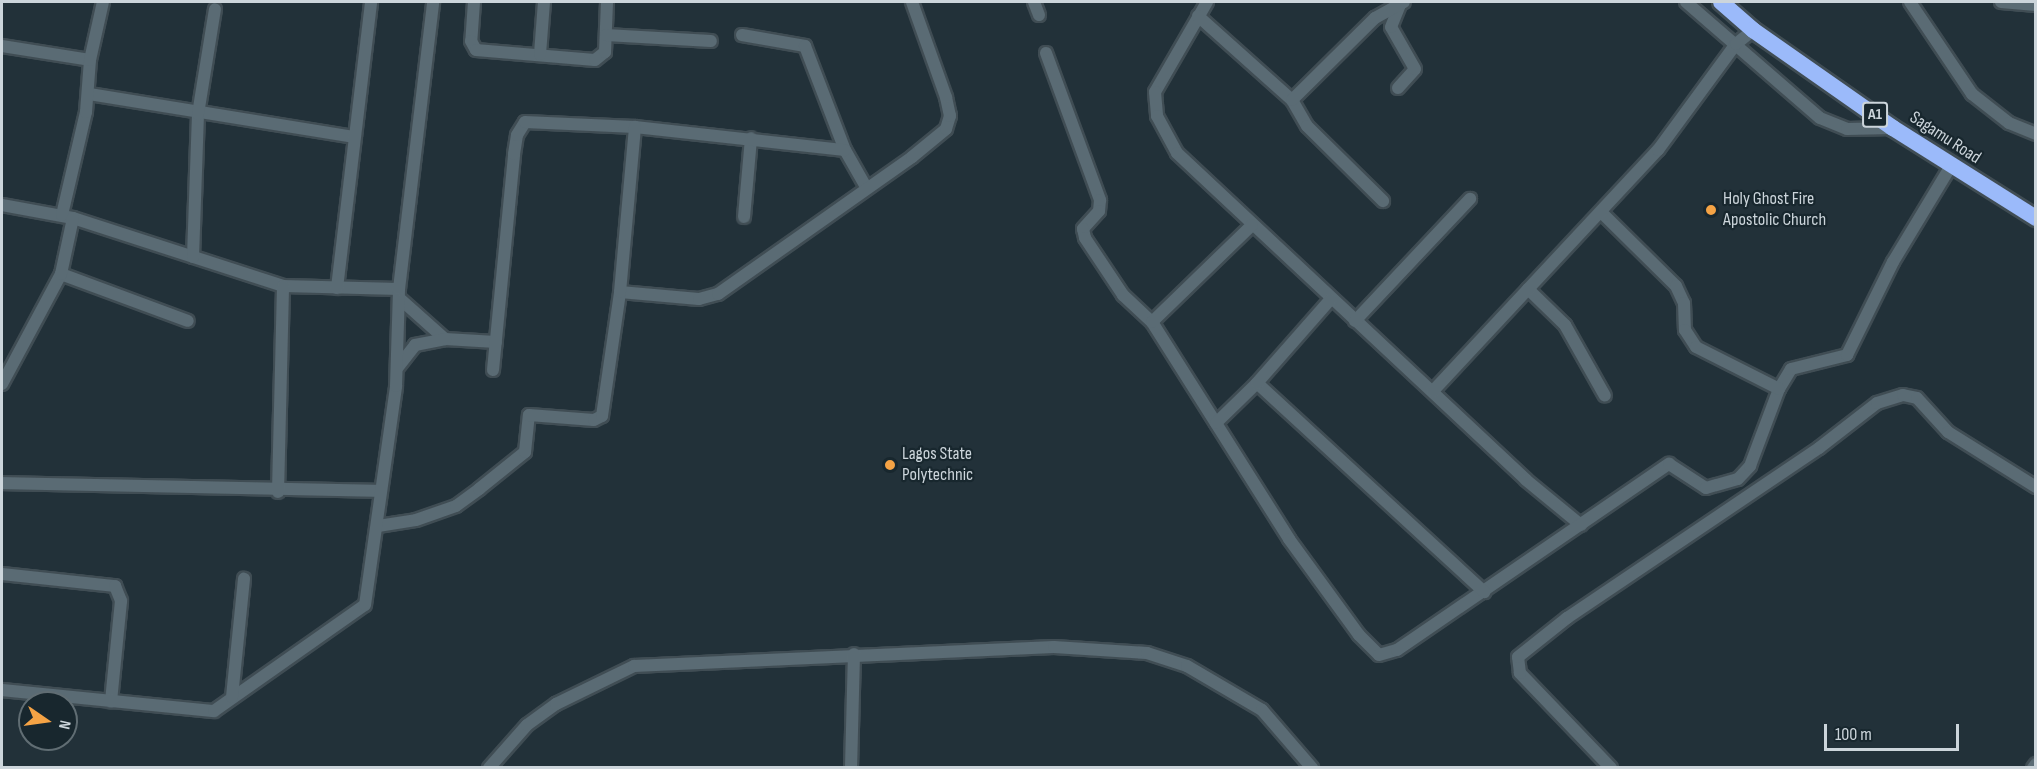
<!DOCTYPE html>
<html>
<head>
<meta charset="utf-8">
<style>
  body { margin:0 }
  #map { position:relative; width:2037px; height:769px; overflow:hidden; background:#223139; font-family:"Sofia Sans Condensed",sans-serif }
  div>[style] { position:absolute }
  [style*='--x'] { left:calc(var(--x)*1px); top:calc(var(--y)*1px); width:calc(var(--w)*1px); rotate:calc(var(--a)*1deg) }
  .roads { filter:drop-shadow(2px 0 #404d54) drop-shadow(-2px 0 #404d54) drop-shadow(0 2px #404d54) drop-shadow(0 -2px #404d54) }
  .minor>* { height:12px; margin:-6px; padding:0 6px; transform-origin:6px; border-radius:6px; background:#5a6b74 }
  .highway>* { height:16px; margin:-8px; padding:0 8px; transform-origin:8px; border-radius:8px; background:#9bbafa }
  .dots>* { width:16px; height:16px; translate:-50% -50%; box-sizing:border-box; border:3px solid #18272e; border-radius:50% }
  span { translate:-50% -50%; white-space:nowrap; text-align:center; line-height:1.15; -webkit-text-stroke:4.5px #18272e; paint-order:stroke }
  .shield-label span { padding:2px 4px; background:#18272e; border:2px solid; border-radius:4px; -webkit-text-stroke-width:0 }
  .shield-label { font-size:16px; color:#ccd5db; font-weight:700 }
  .street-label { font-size:18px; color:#ccd5db }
  .poi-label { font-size:18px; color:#ccd5db }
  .left { translate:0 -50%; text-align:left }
  .frame { position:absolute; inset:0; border:3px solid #ccd5db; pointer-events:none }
  .north { position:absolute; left:18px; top:691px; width:60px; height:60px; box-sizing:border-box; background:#18272e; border:2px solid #606d73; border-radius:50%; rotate:103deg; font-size:16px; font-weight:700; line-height:24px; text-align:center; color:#ccd5db }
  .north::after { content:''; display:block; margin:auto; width:21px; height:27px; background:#f5a345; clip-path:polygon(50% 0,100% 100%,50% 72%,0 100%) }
  .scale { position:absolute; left:1824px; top:724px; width:135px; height:27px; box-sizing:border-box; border:3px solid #ccd5db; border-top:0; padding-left:8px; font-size:18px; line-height:21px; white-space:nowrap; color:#ccd5db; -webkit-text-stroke:4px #18272e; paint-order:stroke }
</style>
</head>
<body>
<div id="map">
  <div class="roads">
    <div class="minor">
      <i style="--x:474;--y:2;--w:39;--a:94"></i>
      <i style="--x:471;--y:41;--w:10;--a:61"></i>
      <i style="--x:476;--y:50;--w:119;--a:4.8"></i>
      <i style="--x:595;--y:60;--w:13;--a:-39"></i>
      <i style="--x:605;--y:52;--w:50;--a:-87.7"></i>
      <i style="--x:1034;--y:2;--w:14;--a:69"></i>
      <i style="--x:1207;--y:2;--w:104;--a:120"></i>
      <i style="--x:1155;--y:92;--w:24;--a:85"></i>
      <i style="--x:1157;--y:116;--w:42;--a:61.6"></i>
      <i style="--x:1177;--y:153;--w:478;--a:43.1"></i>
      <i style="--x:1526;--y:480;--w:71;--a:39.3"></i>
      <i style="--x:1686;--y:2;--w:177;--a:40.9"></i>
      <i style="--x:1820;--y:118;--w:29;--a:22"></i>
      <i style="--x:1847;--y:129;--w:46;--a:-1.2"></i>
      <i style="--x:1910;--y:2;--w:111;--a:56"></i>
      <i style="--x:1972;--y:94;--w:47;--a:38.1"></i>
      <i style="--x:2009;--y:123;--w:29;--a:22"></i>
      <i style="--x:2001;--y:2;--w:35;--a:5"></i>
      <i style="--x:1198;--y:16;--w:126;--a:41.8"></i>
      <i style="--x:1292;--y:100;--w:30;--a:60"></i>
      <i style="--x:1307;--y:126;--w:107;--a:44.6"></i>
      <i style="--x:606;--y:35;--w:105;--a:3.3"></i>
      <i style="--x:742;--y:35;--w:64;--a:9.9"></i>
      <i style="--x:805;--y:46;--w:111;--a:69"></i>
      <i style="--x:845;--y:150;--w:43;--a:60.4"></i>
      <i style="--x:2;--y:46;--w:89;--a:9"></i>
      <i style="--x:1046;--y:53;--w:157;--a:69.8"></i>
      <i style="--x:1100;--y:200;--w:11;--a:95"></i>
      <i style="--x:1099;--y:211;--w:24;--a:132"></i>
      <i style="--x:1083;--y:229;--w:9;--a:77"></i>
      <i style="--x:1085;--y:238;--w:69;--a:56.3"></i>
      <i style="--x:1123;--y:295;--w:40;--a:43"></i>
      <i style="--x:1152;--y:322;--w:257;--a:57.7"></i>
      <i style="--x:1289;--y:539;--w:119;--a:53.9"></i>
      <i style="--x:1359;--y:635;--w:28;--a:45"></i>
      <i style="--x:1379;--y:655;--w:19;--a:-16"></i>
      <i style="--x:1397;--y:650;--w:330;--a:-34.4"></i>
      <i style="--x:1669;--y:464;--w:44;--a:33"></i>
      <i style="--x:1706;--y:488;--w:33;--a:-16"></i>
      <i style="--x:1738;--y:479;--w:18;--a:-47"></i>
      <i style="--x:1750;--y:466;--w:82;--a:-69.4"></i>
      <i style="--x:1779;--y:389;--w:23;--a:-59"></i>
      <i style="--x:1791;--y:369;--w:58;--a:-14"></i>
      <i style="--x:1847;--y:355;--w:104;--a:-63.7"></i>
      <i style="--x:1893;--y:262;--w:112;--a:-58.9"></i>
      <i style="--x:540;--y:54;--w:52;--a:-85.6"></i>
      <i style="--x:1398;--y:88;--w:25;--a:-48"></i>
      <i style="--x:1415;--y:69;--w:48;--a:-119.7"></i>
      <i style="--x:1391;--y:27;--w:24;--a:-68"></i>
      <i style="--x:89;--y:94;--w:268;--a:9.2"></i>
      <i style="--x:1292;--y:100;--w:117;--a:-44.7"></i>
      <i style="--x:1375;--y:18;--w:33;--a:-29"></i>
      <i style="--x:2;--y:205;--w:72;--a:10.4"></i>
      <i style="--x:73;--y:218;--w:221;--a:17.9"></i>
      <i style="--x:283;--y:286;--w:116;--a:1.5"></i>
      <i style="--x:1601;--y:212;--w:105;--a:44.6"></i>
      <i style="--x:1676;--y:286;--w:19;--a:65"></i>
      <i style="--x:1684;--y:303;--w:27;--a:88"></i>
      <i style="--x:1685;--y:330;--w:20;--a:57"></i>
      <i style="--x:1696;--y:347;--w:93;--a:26.8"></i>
      <i style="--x:62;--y:215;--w:106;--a:-76.9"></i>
      <i style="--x:86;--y:112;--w:52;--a:-85.6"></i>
      <i style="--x:90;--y:60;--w:59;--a:-77.4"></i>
      <i style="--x:744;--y:217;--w:79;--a:-84.9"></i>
      <i style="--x:193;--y:257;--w:143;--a:-88"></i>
      <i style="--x:198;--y:114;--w:106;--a:-80.8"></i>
      <i style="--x:61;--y:274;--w:135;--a:20.3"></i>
      <i style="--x:337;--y:288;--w:288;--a:-83.2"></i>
      <i style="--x:1528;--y:289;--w:52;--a:44.2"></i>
      <i style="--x:1565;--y:325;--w:81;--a:60.6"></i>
      <i style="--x:620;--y:292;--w:79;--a:5.1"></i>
      <i style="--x:699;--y:299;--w:20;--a:-15"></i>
      <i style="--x:718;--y:294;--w:237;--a:-35.2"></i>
      <i style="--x:912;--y:157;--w:44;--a:-39.5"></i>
      <i style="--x:946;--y:129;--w:14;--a:-73"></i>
      <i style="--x:950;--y:116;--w:19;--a:-102"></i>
      <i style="--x:946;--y:97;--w:101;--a:-109.7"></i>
      <i style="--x:399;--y:298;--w:62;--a:41.7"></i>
      <i style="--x:445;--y:339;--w:51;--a:3.4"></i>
      <i style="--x:1355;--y:321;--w:168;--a:-46.7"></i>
      <i style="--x:1152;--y:322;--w:139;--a:-44.1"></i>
      <i style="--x:398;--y:367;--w:28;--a:-52"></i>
      <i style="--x:415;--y:345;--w:31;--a:-11"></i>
      <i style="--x:493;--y:370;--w:217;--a:-84.4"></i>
      <i style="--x:514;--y:154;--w:19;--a:-81"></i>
      <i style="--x:517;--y:135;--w:15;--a:-58"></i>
      <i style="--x:525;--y:122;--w:110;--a:2.6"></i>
      <i style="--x:635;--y:127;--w:211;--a:6.3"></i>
      <i style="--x:1257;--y:383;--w:309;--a:42.6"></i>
      <i style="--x:2;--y:384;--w:125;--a:-61.8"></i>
      <i style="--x:61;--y:274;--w:57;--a:-77.9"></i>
      <i style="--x:1433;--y:391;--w:330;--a:-47"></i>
      <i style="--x:1658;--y:150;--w:132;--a:-53.7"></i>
      <i style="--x:1736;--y:44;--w:22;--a:-39"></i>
      <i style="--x:1216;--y:423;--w:57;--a:-44.3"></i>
      <i style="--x:1257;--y:383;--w:111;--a:-48.7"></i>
      <i style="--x:2;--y:483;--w:378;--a:1.2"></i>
      <i style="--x:278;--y:492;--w:206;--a:-88.6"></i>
      <i style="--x:378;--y:526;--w:38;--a:-9"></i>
      <i style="--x:416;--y:520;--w:42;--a:-19.3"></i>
      <i style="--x:456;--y:506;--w:29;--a:-36"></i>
      <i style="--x:479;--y:489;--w:59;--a:-38.8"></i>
      <i style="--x:525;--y:452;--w:37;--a:-84"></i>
      <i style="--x:529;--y:415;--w:65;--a:4.4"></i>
      <i style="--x:594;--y:420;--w:9;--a:-27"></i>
      <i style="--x:602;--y:416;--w:125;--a:-81.7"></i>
      <i style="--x:620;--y:292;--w:166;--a:-84.8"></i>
      <i style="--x:2;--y:574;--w:114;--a:6.1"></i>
      <i style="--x:115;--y:586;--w:16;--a:68"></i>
      <i style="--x:121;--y:601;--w:101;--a:95.7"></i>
      <i style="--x:2;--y:690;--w:213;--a:5.7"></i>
      <i style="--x:214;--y:711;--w:184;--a:-35.1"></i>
      <i style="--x:365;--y:605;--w:221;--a:-81.9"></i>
      <i style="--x:396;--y:386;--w:97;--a:-88.2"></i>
      <i style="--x:399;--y:289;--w:289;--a:-83.2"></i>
      <i style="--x:232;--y:697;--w:119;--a:-84.2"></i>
      <i style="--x:489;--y:768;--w:57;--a:-48.5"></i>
      <i style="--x:527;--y:725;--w:36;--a:-36"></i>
      <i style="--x:556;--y:704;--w:87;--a:-26"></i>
      <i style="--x:634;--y:666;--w:420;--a:-2.6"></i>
      <i style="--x:1054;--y:647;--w:93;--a:3.7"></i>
      <i style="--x:1147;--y:653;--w:42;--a:18"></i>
      <i style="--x:1187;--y:666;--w:87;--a:30.4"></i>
      <i style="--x:1262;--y:710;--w:77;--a:49.2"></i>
      <i style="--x:851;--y:768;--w:114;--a:-88.5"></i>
      <i style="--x:1611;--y:768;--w:132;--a:-133.8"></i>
      <i style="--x:1520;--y:673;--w:16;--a:-97"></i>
      <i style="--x:1518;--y:657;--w:63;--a:-38.5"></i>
      <i style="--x:1567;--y:618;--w:304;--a:-34"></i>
      <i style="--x:1819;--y:448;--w:73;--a:-37.8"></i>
      <i style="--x:1877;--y:403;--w:27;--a:-17"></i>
      <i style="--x:1903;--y:395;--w:14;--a:12"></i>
      <i style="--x:1917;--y:398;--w:46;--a:47.6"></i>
      <i style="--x:1948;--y:432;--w:104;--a:32"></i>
      <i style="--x:2033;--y:768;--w:5;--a:-53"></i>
    </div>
    <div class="highway">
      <i style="--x:1721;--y:2;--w:43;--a:41.2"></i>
      <i style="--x:1753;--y:30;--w:171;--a:35"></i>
      <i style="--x:1893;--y:128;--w:169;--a:32.2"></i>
    </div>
  </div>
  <div class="dots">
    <i style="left:1711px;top:210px;background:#f5a345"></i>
    <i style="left:890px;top:465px;background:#f5a345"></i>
  </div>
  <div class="shield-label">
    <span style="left:1875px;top:115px">A1</span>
  </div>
  <div class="street-label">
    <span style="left:1945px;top:138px;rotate:33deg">Sagamu Road</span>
  </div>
  <div class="poi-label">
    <span class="left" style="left:1723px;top:210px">Holy Ghost Fire<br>Apostolic Church</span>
    <span class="left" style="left:902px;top:465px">Lagos State<br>Polytechnic</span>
  </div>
  <div class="frame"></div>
  <div class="north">N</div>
  <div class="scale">100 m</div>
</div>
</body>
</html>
